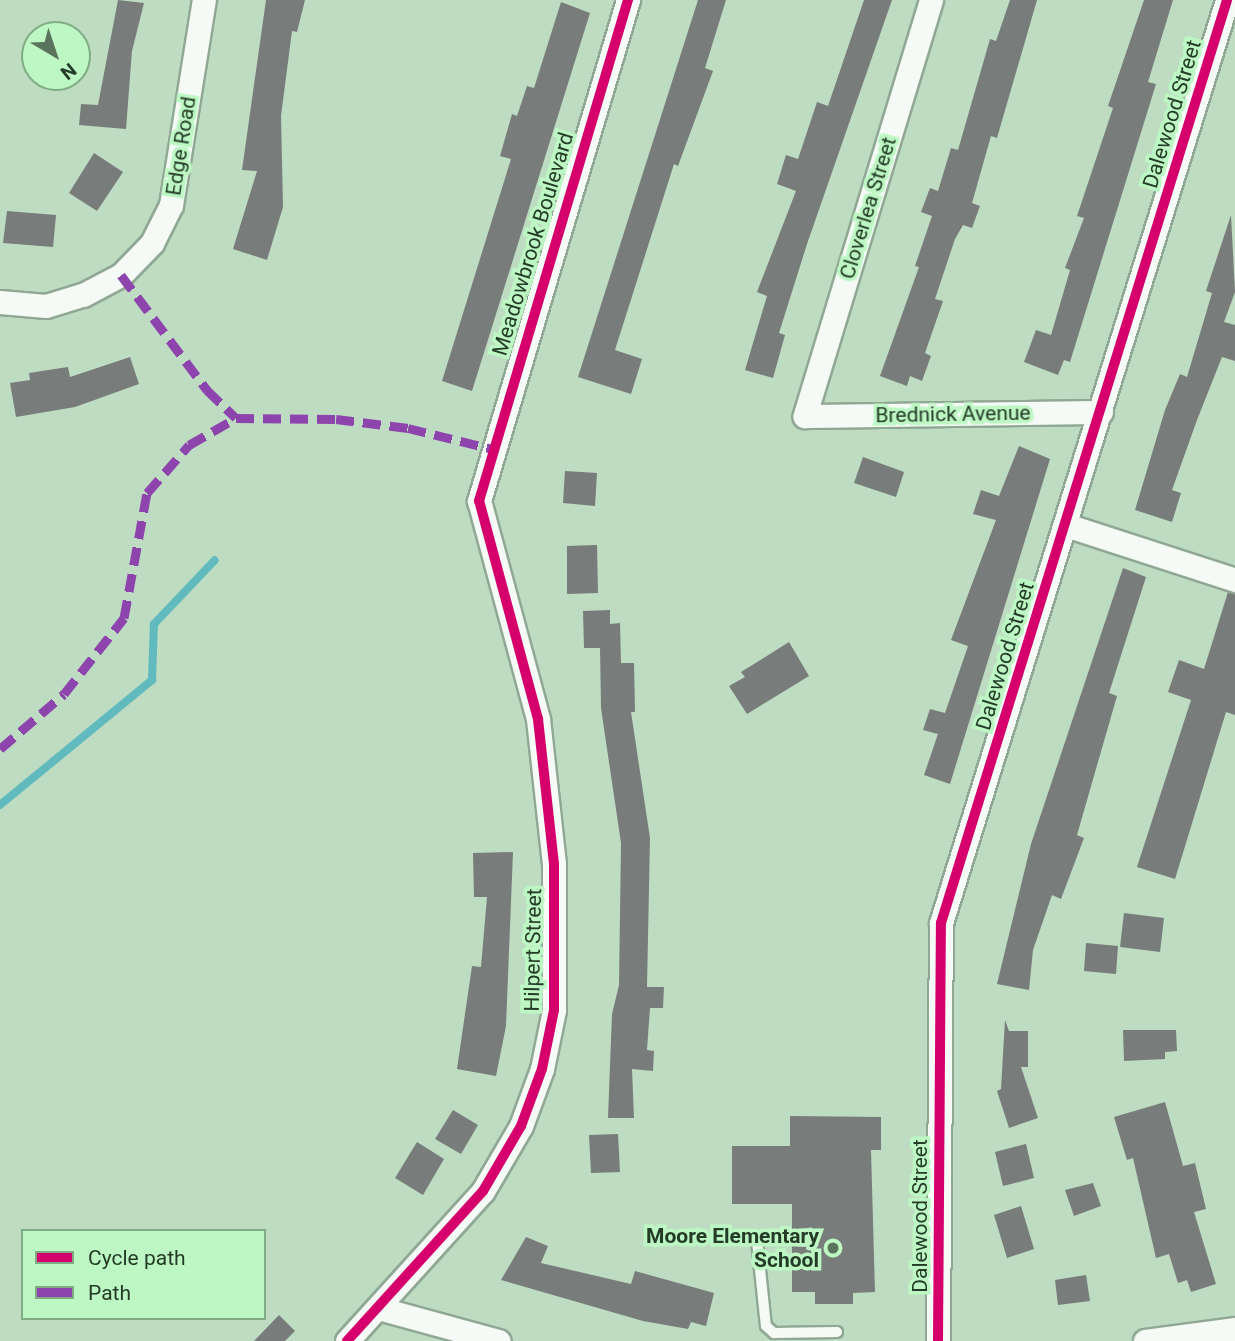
<!DOCTYPE html>
<html>
<head>
<meta charset="utf-8">
<style>
  body { margin:0 }
  #map { position:relative; width:1235px; height:1341px; overflow:hidden; background:#bddcc1; font-family:Roboto,sans-serif }
  div>[style] { position:absolute }
  [style*='--x'] { left:calc(var(--x)*1px); top:calc(var(--y)*1px); width:calc(var(--w)*1px); rotate:calc(var(--a)*1deg) }
  .stream>* { height:8px; margin:-4px; padding:0 4px; transform-origin:4px; border-radius:4px; background:#61bbbe }
  .building>* { inset:0; background:#787c7a }
  .roads { filter:drop-shadow(2px 0 #90a893) drop-shadow(-2px 0 #90a893) drop-shadow(0 2px #90a893) drop-shadow(0 -2px #90a893) }
  .lane>* { height:10px; margin:-5px; padding:0 5px; transform-origin:5px; border-radius:5px; background:#f5faf6 }
  .street>* { height:23px; margin:-11.5px; padding:0 11.5px; transform-origin:11.5px; border-radius:11.5px; background:#f5faf6 }
  .quiet>* { height:9px; margin-top:-4.5px; transform-origin:0; background:repeating-linear-gradient(90deg,#8e44ad 0 18px,transparent 0 27px) }
  .cycleway>* { height:10px; margin:-5px; padding:0 5px; transform-origin:5px; border-radius:5px; background:#d6006c }
  .dots>* { width:19px; height:19px; translate:-50% -50%; box-sizing:border-box; border:4px solid #bdf7c3; border-radius:50% }
  span { translate:-50% -50%; white-space:nowrap; text-align:center; line-height:1.15; -webkit-text-stroke:7px #bdf7c3; paint-order:stroke }
  .street-label { font-size:21px; color:#243b27 }
  .poi-label { font-size:21px; color:#243b27; font-weight:700 }
  .right { translate:-100% -50%; text-align:right }
  .legend { position:absolute; left:21px; top:1229px; width:245px; height:91px; box-sizing:border-box; background:#bdf7c3; border:2px solid #80ac85; margin:0; padding:9px 12px; list-style:none; font-size:21px; color:#243b27 }
  .legend li { display:flex; align-items:center; gap:14px; height:35px }
  .legend b { width:35px; border:2px solid #80ac85 }
  .north { position:absolute; left:21px; top:21px; width:70px; height:70px; box-sizing:border-box; background:#bdf7c3; border:2px solid #80ac85; border-radius:50%; rotate:141deg; font-size:19px; font-weight:700; line-height:28px; text-align:center; color:#243b27 }
  .north::after { content:''; display:block; margin:auto; width:24px; height:32px; background:#5a735d; clip-path:polygon(50% 0,100% 100%,50% 72%,0 100%) }
</style>
</head>
<body>
<div id="map">
  <div class="stream">
    <i style="--x:0;--y:805;--w:197;--a:-39.4"></i>
    <i style="--x:152;--y:680;--w:56;--a:-88"></i>
    <i style="--x:154;--y:624;--w:88;--a:-46.4"></i>
  </div>
  <div class="building">
    <i style="clip-path:polygon(118px 0,144px 3px,132px 51px,126px 129px,79px 125px,81px 104px,98px 105px)"></i>
    <i style="clip-path:polygon(266px 0,305px 0,297px 32px,292px 31px,281px 116px,283px 207px,267px 260px,233px 249px,257px 171px,242px 170px)"></i>
    <i style="clip-path:polygon(698px 0,726px 0,705px 68px,713px 71px,678px 166px,674px 164px,615px 350px,642px 359px,631px 394px,578px 377px)"></i>
    <i style="clip-path:polygon(864px 0,892px 0,807px 244px,779px 333px,785px 335px,773px 378px,745px 370px,767px 296px,757px 292px,796px 191px,777px 184px,786px 155px,798px 159px,817px 102px,828px 106px)"></i>
    <i style="clip-path:polygon(1010px 0,1037px 0,997px 138px,991px 136px,972px 203px,980px 206px,972px 228px,963px 225px,955px 239px,935px 299px,943px 301px,925px 353px,931px 356px,922px 381px,910px 376px,907px 386px,880px 376px,919px 267px,915px 266px,932px 216px,921px 212px,930px 188px,938px 191px,951px 148px,958px 150px,990px 39px,996px 41px)"></i>
    <i style="clip-path:polygon(1144px 0,1173px 0,1148px 82px,1156px 84px,1070px 362px,1064px 360px,1058px 375px,1024px 362px,1036px 330px,1051px 335px,1070px 270px,1065px 268px,1084px 218px,1077px 216px,1113px 108px,1108px 106px)"></i>
    <i style="clip-path:polygon(561px 2px,590px 13px,472px 391px,442px 381px,511px 159px,500px 156px,512px 114px,517px 116px,527px 86px,534px 88px)"></i>
    <i style="clip-path:polygon(94px 153px,123px 172px,97px 211px,69px 193px)"></i>
    <i style="clip-path:polygon(7px 211px,56px 215px,53px 247px,3px 243px)"></i>
    <i style="clip-path:polygon(1231px 215px,1235px 292px,1224px 322px,1235px 325px,1235px 361px,1222px 357px,1197px 420px,1172px 490px,1181px 493px,1172px 522px,1135px 510px,1165px 410px,1180px 374px,1187px 377px,1212px 293px,1206px 291px)"></i>
    <i style="clip-path:polygon(130px 357px,139px 384px,75px 407px,16px 417px,10px 383px,30px 380px,29px 373px,68px 367px,70px 377px)"></i>
    <i style="clip-path:polygon(1019px 446px,1050px 459px,950px 784px,924px 775px,938px 734px,923px 730px,930px 709px,945px 713px,968px 646px,951px 640px,996px 520px,973px 514px,981px 490px,999px 496px)"></i>
    <i style="clip-path:polygon(863px 457px,904px 472px,896px 497px,854px 483px)"></i>
    <i style="clip-path:polygon(565px 471px,597px 473px,595px 506px,563px 503px)"></i>
    <i style="clip-path:polygon(597px 545px,598px 593px,567px 594px,567px 546px)"></i>
    <i style="clip-path:polygon(1123px 568px,1146px 577px,1109px 693px,1117px 696px,1077px 835px,1084px 838px,1061px 899px,1052px 895px,1033px 950px,1029px 990px,997px 984px,1031px 844px)"></i>
    <i style="clip-path:polygon(1228px 592px,1235px 594px,1235px 715px,1226px 712px,1175px 879px,1137px 867px,1191px 700px,1168px 692px,1179px 660px,1204px 669px)"></i>
    <i style="clip-path:polygon(610px 610px,610px 624px,620px 623px,621px 663px,634px 663px,635px 712px,631px 712px,650px 838px,647px 987px,664px 987px,663px 1008px,650px 1008px,647px 1050px,654px 1051px,653px 1071px,632px 1069px,634px 1118px,608px 1118px,612px 1014px,619px 985px,621px 843px,601px 708px,600px 648px,584px 648px,583px 611px)"></i>
    <i style="clip-path:polygon(789px 642px,809px 676px,747px 714px,729px 686px,745px 677px,741px 672px)"></i>
    <i style="clip-path:polygon(513px 852px,506px 1026px,496px 1076px,457px 1069px,472px 966px,481px 967px,487px 897px,474px 897px,473px 853px)"></i>
    <i style="clip-path:polygon(1124px 913px,1164px 918px,1160px 952px,1120px 947px)"></i>
    <i style="clip-path:polygon(1086px 943px,1118px 946px,1116px 974px,1084px 971px)"></i>
    <i style="clip-path:polygon(1005px 1020px,1009px 1031px,1028px 1031px,1028px 1067px,1021px 1067px,1038px 1118px,1009px 1128px,997px 1091px,1001px 1089px)"></i>
    <i style="clip-path:polygon(1123px 1030px,1176px 1030px,1177px 1051px,1165px 1052px,1165px 1059px,1124px 1061px)"></i>
    <i style="clip-path:polygon(1165px 1102px,1183px 1166px,1195px 1163px,1206px 1209px,1194px 1212px,1216px 1284px,1191px 1292px,1187px 1280px,1178px 1283px,1169px 1254px,1156px 1258px,1133px 1158px,1127px 1160px,1114px 1117px)"></i>
    <i style="clip-path:polygon(453px 1110px,478px 1125px,461px 1154px,435px 1139px)"></i>
    <i style="clip-path:polygon(790px 1116px,881px 1117px,881px 1150px,871px 1150px,875px 1292px,853px 1293px,853px 1304px,815px 1304px,815px 1292px,792px 1292px,792px 1204px,732px 1204px,732px 1146px,790px 1146px)"></i>
    <i style="clip-path:polygon(618px 1134px,620px 1172px,591px 1173px,589px 1135px)"></i>
    <i style="clip-path:polygon(417px 1142px,444px 1159px,423px 1195px,395px 1178px)"></i>
    <i style="clip-path:polygon(1026px 1144px,1034px 1178px,1003px 1186px,995px 1152px)"></i>
    <i style="clip-path:polygon(1093px 1183px,1101px 1206px,1074px 1216px,1065px 1190px)"></i>
    <i style="clip-path:polygon(1021px 1206px,1034px 1249px,1007px 1258px,994px 1215px)"></i>
    <i style="clip-path:polygon(526px 1237px,548px 1246px,541px 1263px,631px 1284px,635px 1271px,714px 1293px,706px 1326px,691px 1322px,688px 1329px,643px 1321px,501px 1280px)"></i>
    <i style="clip-path:polygon(1086px 1275px,1090px 1301px,1058px 1305px,1055px 1280px)"></i>
    <i style="clip-path:polygon(279px 1315px,295px 1331px,285px 1341px,254px 1341px)"></i>
  </div>
  <div class="roads">
    <div class="lane">
      <i style="--x:757;--y:1241;--w:85;--a:84"></i>
      <i style="--x:766;--y:1326;--w:11;--a:41"></i>
      <i style="--x:774;--y:1333;--w:63;--a:-0.9"></i>
    </div>
    <div class="street">
      <i style="--x:931;--y:0;--w:435;--a:106.9"></i>
      <i style="--x:805;--y:416;--w:296;--a:-0.8"></i>
      <i style="--x:0;--y:302;--w:46;--a:5"></i>
      <i style="--x:46;--y:306;--w:39;--a:-17"></i>
      <i style="--x:83;--y:295;--w:43;--a:-27.8"></i>
      <i style="--x:121;--y:275;--w:45;--a:-45.9"></i>
      <i style="--x:152;--y:243;--w:42;--a:-63.4"></i>
      <i style="--x:171;--y:205;--w:208;--a:-80.9"></i>
      <i style="--x:1066;--y:525;--w:178;--a:18"></i>
      <i style="--x:378;--y:1308;--w:125;--a:15.3"></i>
      <i style="--x:347;--y:1341;--w:202;--a:-47.8"></i>
      <i style="--x:483;--y:1191;--w:75;--a:-59.7"></i>
      <i style="--x:521;--y:1126;--w:61;--a:-69.8"></i>
      <i style="--x:542;--y:1069;--w:60;--a:-78.5"></i>
      <i style="--x:554;--y:1010;--w:146;--a:-90"></i>
      <i style="--x:554;--y:864;--w:146;--a:-96.3"></i>
      <i style="--x:538;--y:719;--w:226;--a:-105.1"></i>
      <i style="--x:479;--y:501;--w:523;--a:-73.44"></i>
      <i style="--x:938;--y:1341;--w:418;--a:-89.6"></i>
      <i style="--x:941;--y:923;--w:966;--a:-72.78"></i>
      <i style="--x:1145;--y:1341;--w:91;--a:-7.6"></i>
    </div>
  </div>
  <div class="quiet">
    <i style="--x:121;--y:275;--w:144;--a:53.2"></i>
    <i style="--x:207;--y:390;--w:40;--a:44"></i>
    <i style="--x:236;--y:418;--w:100;--a:0.6"></i>
    <i style="--x:336;--y:419;--w:73;--a:7.1"></i>
    <i style="--x:408;--y:428;--w:88;--a:13.9"></i>
    <i style="--x:0;--y:749;--w:84;--a:-40.7"></i>
    <i style="--x:64;--y:694;--w:97;--a:-51.7"></i>
    <i style="--x:124;--y:618;--w:127;--a:-79.6"></i>
    <i style="--x:147;--y:493;--w:64;--a:-48.8"></i>
    <i style="--x:189;--y:445;--w:54;--a:-29.9"></i>
  </div>
  <div class="cycleway">
    <i style="--x:347;--y:1341;--w:202;--a:-47.8"></i>
    <i style="--x:483;--y:1191;--w:75;--a:-59.7"></i>
    <i style="--x:521;--y:1126;--w:61;--a:-69.8"></i>
    <i style="--x:542;--y:1069;--w:60;--a:-78.5"></i>
    <i style="--x:554;--y:1010;--w:146;--a:-90"></i>
    <i style="--x:554;--y:864;--w:146;--a:-96.3"></i>
    <i style="--x:538;--y:719;--w:226;--a:-105.1"></i>
    <i style="--x:479;--y:501;--w:523;--a:-73.44"></i>
    <i style="--x:938;--y:1341;--w:418;--a:-89.6"></i>
    <i style="--x:941;--y:923;--w:966;--a:-72.78"></i>
  </div>
  <div class="dots">
    <i style="left:833px;top:1248px;background:#5a735d"></i>
  </div>
  <div class="street-label">
    <span style="left:1172px;top:114px;rotate:-73deg">Dalewood Street</span>
    <span style="left:181px;top:146px;rotate:-81deg">Edge Road</span>
    <span style="left:868px;top:208px;rotate:-73deg">Cloverlea Street</span>
    <span style="left:533px;top:244px;rotate:-73deg">Meadowbrook Boulevard</span>
    <span style="left:953px;top:414px;rotate:-1deg">Brednick Avenue</span>
    <span style="left:1005px;top:656px;rotate:-73deg">Dalewood Street</span>
    <span style="left:533px;top:950px;rotate:-89deg">Hilpert Street</span>
    <span style="left:920px;top:1216px;rotate:-90deg">Dalewood Street</span>
  </div>
  <div class="poi-label">
    <span class="right" style="left:819px;top:1248px">Moore Elementary<br>School</span>
  </div>
  <ul class="legend">
  <li><b style="height:9px;background:#d6006c"></b>Cycle path</li>
  <li><b style="height:9px;background:#8e44ad"></b>Path</li>
  </ul>
  <div class="north">N</div>
</div>
</body>
</html>
